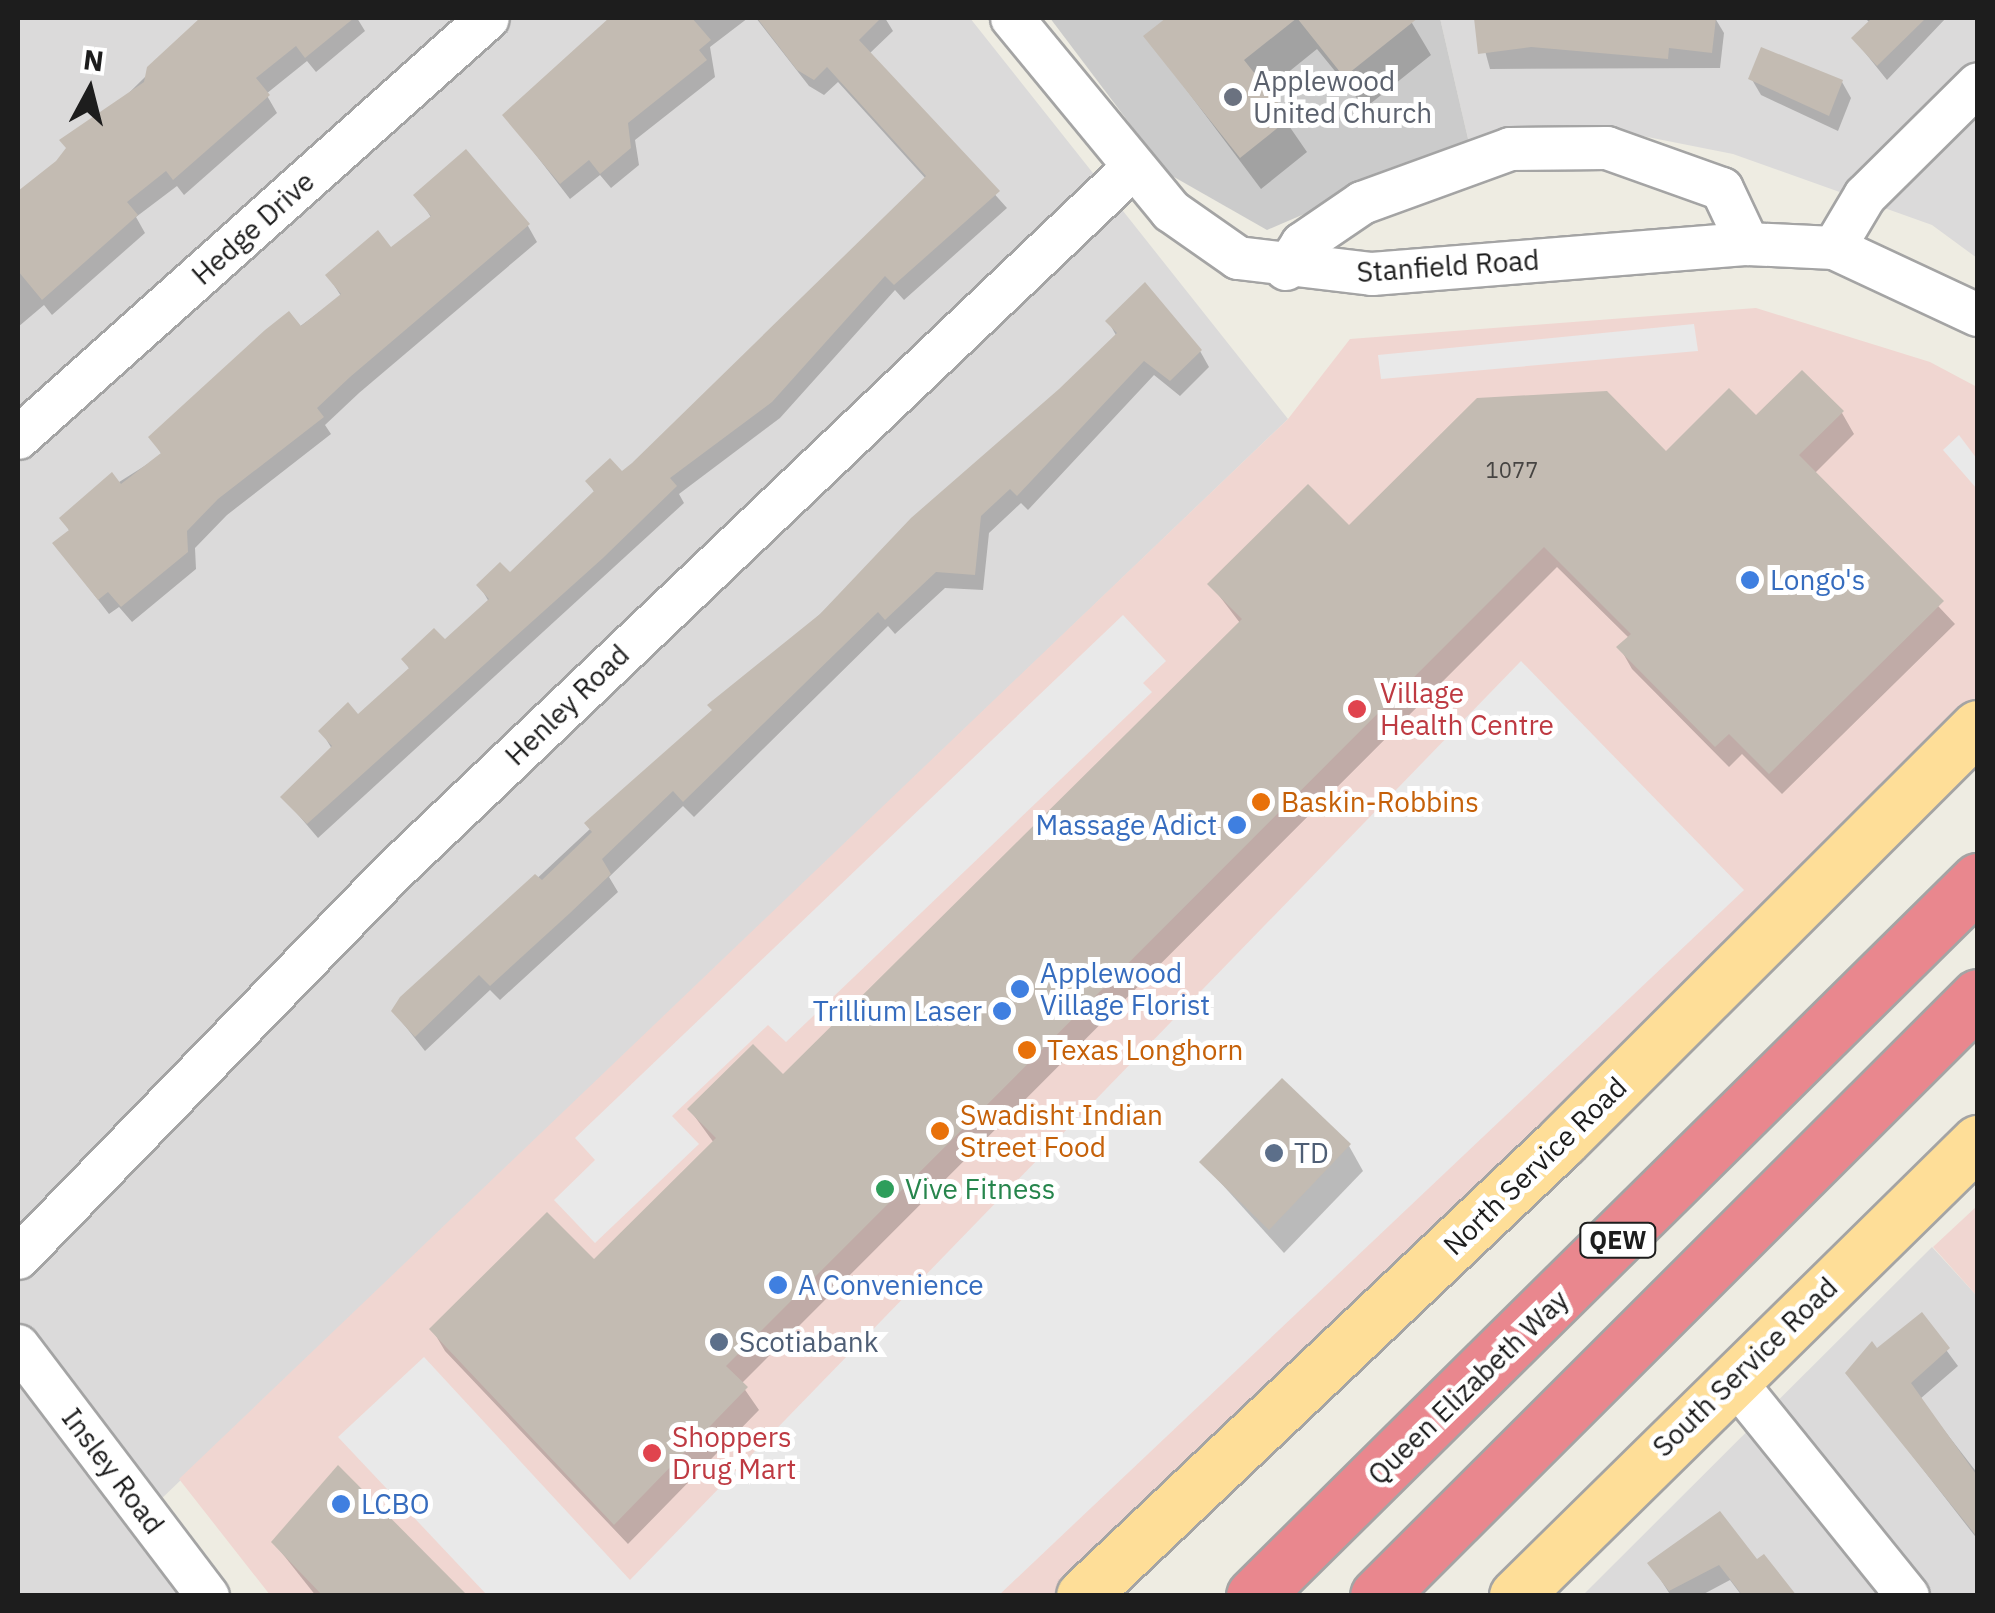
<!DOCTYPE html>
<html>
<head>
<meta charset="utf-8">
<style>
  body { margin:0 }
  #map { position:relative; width:1995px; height:1613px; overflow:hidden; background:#eeece2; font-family:"IBM Plex Sans",sans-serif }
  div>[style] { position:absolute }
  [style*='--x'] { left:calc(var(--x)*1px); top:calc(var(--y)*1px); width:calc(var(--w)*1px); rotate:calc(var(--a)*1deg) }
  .residential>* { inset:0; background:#dbdada }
  .commercial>* { inset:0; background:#f0d6d1 }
  .religious>* { inset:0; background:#cbcbcb }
  .parking>* { inset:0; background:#e9e9e9 }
  .shadow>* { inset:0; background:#0003 }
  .building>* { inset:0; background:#c3bbb2 }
  .roads { filter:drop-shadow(2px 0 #a4a4a4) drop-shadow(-2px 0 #a4a4a4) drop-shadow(0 2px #a4a4a4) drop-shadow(0 -2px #a4a4a4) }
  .minor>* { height:42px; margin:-21px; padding:0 21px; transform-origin:21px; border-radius:21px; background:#fff }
  .major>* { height:52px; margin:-26px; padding:0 26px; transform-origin:26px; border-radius:26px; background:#fede98 }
  .highway>* { height:55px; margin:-27.5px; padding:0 27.5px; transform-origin:27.5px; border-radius:27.5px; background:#e9878e }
  .dots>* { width:28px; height:28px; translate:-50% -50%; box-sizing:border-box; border:5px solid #fff; border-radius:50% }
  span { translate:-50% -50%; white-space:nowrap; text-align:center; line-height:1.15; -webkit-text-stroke:10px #fff; paint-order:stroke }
  .number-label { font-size:22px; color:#464442 }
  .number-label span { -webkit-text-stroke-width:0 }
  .shield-label span { padding:2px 8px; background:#fff; border:2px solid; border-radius:8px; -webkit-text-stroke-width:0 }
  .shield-label { font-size:25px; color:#1d1d1d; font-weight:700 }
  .worship-label { font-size:28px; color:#5b616d }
  .left { translate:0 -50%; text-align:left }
  .street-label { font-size:28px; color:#1d1d1d }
  .shop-label { font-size:28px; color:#366cbe }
  .right { translate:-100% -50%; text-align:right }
  .health-label { font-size:28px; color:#be3a42 }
  .food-label { font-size:28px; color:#c56008 }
  .service-label { font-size:28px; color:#4e5e75 }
  .leisure-label { font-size:28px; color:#27864d }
  .frame { position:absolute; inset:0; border:20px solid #1d1d1d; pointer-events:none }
  .north { position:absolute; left:40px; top:40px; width:100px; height:100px; -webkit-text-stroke:8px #fff; paint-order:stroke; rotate:7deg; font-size:28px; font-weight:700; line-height:40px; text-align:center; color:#1d1d1d }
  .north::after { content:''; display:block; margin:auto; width:35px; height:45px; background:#1d1d1d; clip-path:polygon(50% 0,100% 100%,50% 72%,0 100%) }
</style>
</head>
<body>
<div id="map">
  <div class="residential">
    <i style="clip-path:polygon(18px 18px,970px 18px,1288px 419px,134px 1525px,184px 1595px,18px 1595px)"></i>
    <i style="clip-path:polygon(1440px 18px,1977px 18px,1977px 258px,1932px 225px,1733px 154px,1587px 125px,1469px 143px)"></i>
    <i style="clip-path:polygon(1932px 1247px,1977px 1296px,1977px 1595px,1582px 1596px)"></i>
  </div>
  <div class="commercial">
    <i style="clip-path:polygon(1756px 308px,1930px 362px,1977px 387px,1977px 701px,1079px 1595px,270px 1595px,179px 1479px,1288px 419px,1350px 339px)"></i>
    <i style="clip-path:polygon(1977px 1206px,1977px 1296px,1933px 1247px)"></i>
  </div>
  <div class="religious">
    <i style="clip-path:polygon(1050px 18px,1440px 18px,1469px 143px,1267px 230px,1167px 173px)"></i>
  </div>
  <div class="parking">
    <i style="clip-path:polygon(1694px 324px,1698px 351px,1381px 379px,1378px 355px)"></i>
    <i style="clip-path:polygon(1959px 435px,1977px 459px,1977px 489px,1943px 450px)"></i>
    <i style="clip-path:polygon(1123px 615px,1166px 661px,1143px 683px,1152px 692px,786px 1042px,768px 1025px,672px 1116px,699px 1144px,595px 1243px,554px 1200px,595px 1160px,575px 1138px)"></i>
    <i style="clip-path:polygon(1521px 661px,1744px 890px,999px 1595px,487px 1595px,338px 1437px,424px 1357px,630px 1580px)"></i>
  </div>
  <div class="shadow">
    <i style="clip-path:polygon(205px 18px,357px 18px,365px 31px,316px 72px,307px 61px,266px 94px,277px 113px,184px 195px,177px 186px,136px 217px,145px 233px,52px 315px,44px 305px,18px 327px,18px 202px)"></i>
    <i style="clip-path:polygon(613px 18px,748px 18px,710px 47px,715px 77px,635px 140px,639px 165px,611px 188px,600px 175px,570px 199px,505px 115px)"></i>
    <i style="clip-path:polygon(756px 18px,885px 18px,893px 31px,869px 54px,1007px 208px,904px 300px,895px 290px,780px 418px,679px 494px,684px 503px,318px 838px,283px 797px,332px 749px,321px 731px,358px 717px,410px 670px,404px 660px,445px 643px,489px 602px,479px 585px,510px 575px,595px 493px,588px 482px,622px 474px,926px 179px,838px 82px,824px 95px,809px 86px)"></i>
    <i style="clip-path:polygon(1170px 18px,1409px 18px,1431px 55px,1365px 108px,1317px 49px,1265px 91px,1307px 152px,1261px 189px,1146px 36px)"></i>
    <i style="clip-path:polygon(1476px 18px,1715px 18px,1724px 33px,1720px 68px,1490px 69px)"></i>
    <i style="clip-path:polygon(1865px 18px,1946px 18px,1887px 80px,1854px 39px,1870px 23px)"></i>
    <i style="clip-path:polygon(1751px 78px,1842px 82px,1851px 98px,1838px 131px,1761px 95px)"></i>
    <i style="clip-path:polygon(417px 195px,528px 226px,537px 242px,359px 393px,325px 425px,331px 434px,227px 515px,195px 548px,196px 569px,132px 622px,119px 607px,109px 614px,55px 544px,70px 532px,62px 518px,162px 455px,151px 437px,341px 296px,328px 276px,391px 250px,432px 219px)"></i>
    <i style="clip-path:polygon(1108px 321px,1200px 351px,1209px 367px,1180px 396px,1154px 375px,1028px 510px,1021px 503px,989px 533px,983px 590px,945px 588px,895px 634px,888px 626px,694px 817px,683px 806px,609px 877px,618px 892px,500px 1000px,490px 990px,425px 1051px,394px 1012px,1117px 337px)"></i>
    <i style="clip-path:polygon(1842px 413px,1854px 434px,1814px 474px,1955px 624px,1782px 794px,1742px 754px,1729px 767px,1632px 669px,1620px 648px,1629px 638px,1557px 567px,741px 1384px,759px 1410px,628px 1544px,445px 1351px,432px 1329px,594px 1262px,714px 1143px,690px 1110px,783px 1078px,1240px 623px,1211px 585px,1349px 528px,1666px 454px,1756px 418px)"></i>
    <i style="clip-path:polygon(1349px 1146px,1363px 1171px,1284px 1253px,1202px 1162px)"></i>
    <i style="clip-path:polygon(1921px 1316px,1958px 1366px,1920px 1399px,1978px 1474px,1978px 1540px,1848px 1373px)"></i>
    <i style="clip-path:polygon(274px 1543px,465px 1596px,316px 1596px)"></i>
    <i style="clip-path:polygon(1650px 1563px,1757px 1563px,1793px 1596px,1742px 1596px,1730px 1580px,1700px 1596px,1671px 1596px)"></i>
  </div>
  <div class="building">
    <i style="clip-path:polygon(200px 18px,354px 18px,305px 58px,296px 46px,256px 78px,270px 95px,173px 180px,166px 171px,127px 202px,138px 215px,42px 300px,18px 271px,18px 191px,56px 161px,66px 148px,59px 140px,144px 82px,147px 67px)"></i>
    <i style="clip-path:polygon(609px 18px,692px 18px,711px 40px,699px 50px,707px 60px,628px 123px,631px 148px,600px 174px,589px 160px,560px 184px,502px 115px)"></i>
    <i style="clip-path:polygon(757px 18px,881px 18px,859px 40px,1000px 191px,894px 285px,885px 276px,772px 402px,670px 478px,677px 486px,603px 558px,307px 824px,280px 797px,332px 746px,318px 731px,348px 702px,358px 714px,409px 668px,401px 659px,434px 628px,445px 639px,489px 599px,476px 585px,500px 562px,510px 572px,594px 491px,585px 481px,610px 458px,622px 471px,632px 463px,926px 176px,827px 67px,814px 80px,797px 70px)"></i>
    <i style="clip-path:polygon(1166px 18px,1418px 18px,1344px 77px,1297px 18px,1244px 60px,1290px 118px,1240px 158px,1143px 36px)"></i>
    <i style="clip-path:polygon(1474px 18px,1716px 18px,1712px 53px,1669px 48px,1668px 59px,1531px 47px,1478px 54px)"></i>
    <i style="clip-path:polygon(1872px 18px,1926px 18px,1877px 66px,1851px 38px)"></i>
    <i style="clip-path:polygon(1761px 47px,1843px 80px,1829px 116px,1748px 79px)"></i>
    <i style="clip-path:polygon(466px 149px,530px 224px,350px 377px,317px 408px,324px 417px,218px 499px,187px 531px,188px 552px,121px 607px,108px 592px,98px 600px,52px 543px,69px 530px,59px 518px,112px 472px,121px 484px,161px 453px,148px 437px,265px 330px,289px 311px,301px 326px,341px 294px,325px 275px,378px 230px,391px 247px,431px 216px,413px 195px)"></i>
    <i style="clip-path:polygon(1145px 282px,1202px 350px,1170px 381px,1144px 361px,1017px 496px,1010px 489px,981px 516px,975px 575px,936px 572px,885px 620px,878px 612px,683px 802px,673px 791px,602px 859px,611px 874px,570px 913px,490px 986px,479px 975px,415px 1037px,391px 1011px,400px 997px,535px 874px,542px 880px,592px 832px,584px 823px,712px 710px,707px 705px,820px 614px,911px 518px,1059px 389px,1117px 333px,1105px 321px)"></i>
    <i style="clip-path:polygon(1802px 370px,1844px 411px,1799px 455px,1944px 601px,1769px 774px,1729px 734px,1715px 747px,1616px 647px,1631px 634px,1544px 547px,726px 1366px,748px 1387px,614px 1525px,429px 1329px,547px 1212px,594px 1259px,716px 1138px,687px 1109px,753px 1044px,783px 1074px,1242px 619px,1207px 584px,1308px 484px,1349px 525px,1477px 398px,1607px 391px,1666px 451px,1729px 388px,1756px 415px)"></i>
    <i style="clip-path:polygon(1282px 1078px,1351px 1144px,1269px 1230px,1199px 1162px)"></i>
    <i style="clip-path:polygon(1922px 1312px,1950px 1348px,1911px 1383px,1978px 1477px,1978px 1538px,1845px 1373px,1872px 1341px,1877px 1348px)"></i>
    <i style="clip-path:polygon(338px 1465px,468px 1596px,323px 1596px,271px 1542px)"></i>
    <i style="clip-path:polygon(1720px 1511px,1757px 1559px,1764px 1554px,1797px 1596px,1743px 1596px,1719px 1565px,1669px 1591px,1647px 1563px)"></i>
  </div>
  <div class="roads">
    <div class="minor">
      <i style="--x:1012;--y:18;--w:250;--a:50.5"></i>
      <i style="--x:1171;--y:211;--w:82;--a:35"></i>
      <i style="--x:1238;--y:258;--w:135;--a:6.8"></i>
      <i style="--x:1372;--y:274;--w:377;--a:-4.6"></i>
      <i style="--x:1748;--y:244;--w:86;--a:2.7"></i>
      <i style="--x:1834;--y:248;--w:159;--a:25"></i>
      <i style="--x:1834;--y:248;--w:61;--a:-59.2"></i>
      <i style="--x:1865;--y:196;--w:159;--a:-44.7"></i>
      <i style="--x:1286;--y:269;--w:30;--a:-57"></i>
      <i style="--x:1302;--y:244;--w:73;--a:-34.3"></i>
      <i style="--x:1362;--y:203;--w:158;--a:-20"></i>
      <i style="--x:1510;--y:149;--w:97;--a:-0.6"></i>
      <i style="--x:1607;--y:148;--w:122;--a:19.6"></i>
      <i style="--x:1722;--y:189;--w:61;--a:64.7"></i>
      <i style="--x:18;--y:438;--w:630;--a:-41.78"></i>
      <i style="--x:18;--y:1258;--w:540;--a:-45.83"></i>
      <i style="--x:394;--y:871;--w:1020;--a:-43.57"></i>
      <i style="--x:18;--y:1346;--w:314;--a:52.8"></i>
      <i style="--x:1732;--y:1378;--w:280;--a:51.1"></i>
    </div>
    <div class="major">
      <i style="--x:1083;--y:1596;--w:659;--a:-43.46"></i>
      <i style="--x:1561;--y:1143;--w:589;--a:-44.93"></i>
      <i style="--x:1516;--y:1596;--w:648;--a:-44.5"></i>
    </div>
    <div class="highway">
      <i style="--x:1254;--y:1596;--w:1018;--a:-44.64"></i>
      <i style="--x:1378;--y:1596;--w:848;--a:-44.95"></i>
    </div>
  </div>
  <div class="dots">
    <i style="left:1233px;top:97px;background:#6b7280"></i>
    <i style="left:1750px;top:580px;background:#3f7fe0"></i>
    <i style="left:1357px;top:709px;background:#e0444e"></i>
    <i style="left:1261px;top:802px;background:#e8710a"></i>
    <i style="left:1237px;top:825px;background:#3f7fe0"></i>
    <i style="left:1020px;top:989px;background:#3f7fe0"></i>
    <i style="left:1002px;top:1011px;background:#3f7fe0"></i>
    <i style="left:1027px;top:1050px;background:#e8710a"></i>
    <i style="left:940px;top:1131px;background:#e8710a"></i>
    <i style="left:1274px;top:1153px;background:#5c6f8a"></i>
    <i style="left:885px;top:1189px;background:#2e9e5b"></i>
    <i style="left:778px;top:1285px;background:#3f7fe0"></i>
    <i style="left:719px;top:1342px;background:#5c6f8a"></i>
    <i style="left:652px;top:1453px;background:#e0444e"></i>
    <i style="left:341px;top:1504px;background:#3f7fe0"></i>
  </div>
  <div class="number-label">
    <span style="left:1512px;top:470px">1077</span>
  </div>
  <div class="shield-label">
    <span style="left:1618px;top:1240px">QEW</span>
  </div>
  <div class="worship-label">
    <span class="left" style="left:1253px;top:97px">Applewood<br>United Church</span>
  </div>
  <div class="street-label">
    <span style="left:253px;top:228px;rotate:-42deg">Hedge Drive</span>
    <span style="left:1448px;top:266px;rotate:-4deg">Stanfield Road</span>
    <span style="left:567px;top:705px;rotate:-44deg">Henley Road</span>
    <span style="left:1535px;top:1166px;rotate:-44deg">North Service Road</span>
    <span style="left:1745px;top:1367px;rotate:-44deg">South Service Road</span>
    <span style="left:1468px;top:1387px;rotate:-44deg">Queen Elizabeth Way</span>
    <span style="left:113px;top:1471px;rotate:53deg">Insley Road</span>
  </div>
  <div class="shop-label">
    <span class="left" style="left:1770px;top:580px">Longo's</span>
    <span class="right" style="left:1217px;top:825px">Massage Adict</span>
    <span class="left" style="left:1040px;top:989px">Applewood<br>Village Florist</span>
    <span class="right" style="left:982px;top:1011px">Trillium Laser</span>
    <span class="left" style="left:798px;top:1285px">A Convenience</span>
    <span class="left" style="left:361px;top:1504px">LCBO</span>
  </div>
  <div class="health-label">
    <span class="left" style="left:1380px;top:709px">Village<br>Health Centre</span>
    <span class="left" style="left:672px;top:1453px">Shoppers<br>Drug Mart</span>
  </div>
  <div class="food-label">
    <span class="left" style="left:1281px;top:802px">Baskin-Robbins</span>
    <span class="left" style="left:1047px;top:1050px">Texas Longhorn</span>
    <span class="left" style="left:960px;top:1131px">Swadisht Indian<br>Street Food</span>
  </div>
  <div class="service-label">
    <span class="left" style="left:1294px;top:1153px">TD</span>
    <span class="left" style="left:739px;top:1342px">Scotiabank</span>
  </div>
  <div class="leisure-label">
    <span class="left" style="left:905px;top:1189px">Vive Fitness</span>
  </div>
  <div class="frame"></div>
  <div class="north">N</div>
</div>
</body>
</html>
